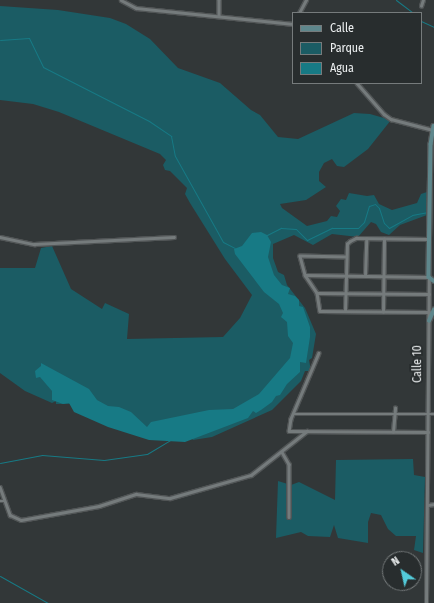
<!DOCTYPE html>
<html>
<head>
<meta charset="utf-8">
<style>
  body { margin:0 }
  #map { position:relative; width:434px; height:603px; overflow:hidden; background:#323738; font-family:"Fira Sans Condensed",sans-serif }
  div>[style] { position:absolute }
  [style*='--x'] { left:calc(var(--x)*1px); top:calc(var(--y)*1px); width:calc(var(--w)*1px); rotate:calc(var(--a)*1deg) }
  .green>* { inset:0; background:#1b5c64 }
  .water>* { inset:0; background:#177a85 }
  .stream>* { height:1px; margin:-0.5px; padding:0 0.5px; transform-origin:0.5px; border-radius:0.5px; background:#177a85 }
  .roads { filter:drop-shadow(1px 0 #515556) drop-shadow(-1px 0 #515556) drop-shadow(0 1px #515556) drop-shadow(0 -1px #515556) }
  .minor>* { height:2.5px; margin:-1.25px; padding:0 1.25px; transform-origin:1.25px; border-radius:1.25px; background:#757b7c }
  .tertiary>* { height:3px; margin:-1.5px; padding:0 1.5px; transform-origin:1.5px; border-radius:1.5px; background:#757b7c }
  .secondary>* { height:3.5px; margin:-1.75px; padding:0 1.75px; transform-origin:1.75px; border-radius:1.75px; background:#5e878c }
  span { translate:-50% -50%; white-space:nowrap; text-align:center; line-height:1.15; -webkit-text-stroke:4px #282d2e; paint-order:stroke }
  .street-label { font-size:12px; color:#eceff0 }
  .legend { position:absolute; left:292px; top:12px; width:130px; height:72px; box-sizing:border-box; background:#282d2e; border:1px solid #767b7c; margin:0; padding:5px 7px; list-style:none; font-size:12px; color:#eceff0 }
  .legend li { display:flex; align-items:center; gap:8px; height:20px }
  .legend b { width:20px; border:1px solid #767b7c }
  .north { position:absolute; left:382px; top:551px; width:40px; height:40px; box-sizing:border-box; background:#282d2e; border:1px solid #767b7c; border-radius:50%; rotate:326deg; font-size:11px; font-weight:700; line-height:16px; text-align:center; color:#eceff0 }
  .north::after { content:''; display:block; margin:auto; width:14px; height:18px; background:#53cbda; clip-path:polygon(50% 0,100% 100%,50% 72%,0 100%) }
</style>
</head>
<body>
<div id="map">
  <div class="green">
    <i style="clip-path:polygon(0 6px,58px 10px,110px 18px,126px 24px,150px 39px,178px 68px,220px 83px,251px 110px,260px 115px,278px 137px,298px 139px,354px 113px,370px 114px,391px 120px,368px 149px,344px 167px,337px 166px,332px 159px,324px 163px,319px 172px,319px 181px,326px 187px,306px 200px,280px 204px,282px 208px,307px 226px,327px 221px,331px 216px,337px 217px,340px 211px,336px 206px,341px 199px,346px 200px,349px 193px,367px 196px,374px 195px,379px 204px,392px 210px,417px 203px,421px 194px,427px 192px,427px 215px,400px 225px,389px 235px,381px 232px,376px 224px,371px 222px,358px 237px,332px 234px,313px 245px,294px 235px,273px 244px,273px 258px,278px 272px,284px 275px,287px 285px,305px 308px,316px 334px,312px 358px,309px 360px,311px 371px,305px 371px,301px 381px,272px 410px,212px 437px,193px 440px,189px 435px,156px 434px,74px 409px,70px 404px,56px 404px,56px 401px,52px 403px,25px 391px,0 373px,0 268px,35px 268px,41px 248px,52px 246px,71px 289px,102px 309px,105px 303px,129px 314px,127px 339px,223px 337px,240px 318px,252px 295px,225px 259px,190px 203px,185px 194px,187px 188px,170px 171px,165px 170px,163px 165px,166px 160px,160px 154px,59px 112px,33px 104px,0 100px)"></i>
    <i style="clip-path:polygon(413px 459px,414px 475px,425px 477px,423px 553px,414px 550px,416px 536px,396px 536px,388px 529px,381px 515px,371px 513px,368px 522px,368px 543px,338px 538px,334px 525px,330px 537px,308px 536px,301px 532px,276px 538px,278px 481px,291px 485px,299px 482px,335px 500px,336px 460px)"></i>
  </div>
  <div class="water">
    <i style="clip-path:polygon(261px 232px,267px 235px,271px 242px,268px 257px,274px 275px,282px 285px,290px 288px,288px 294px,295px 296px,299px 300px,299px 306px,303px 307px,310px 327px,310px 337px,306px 363px,300px 362px,300px 372px,287px 384px,280px 395px,276px 396px,272px 402px,261px 410px,256px 413px,253px 411px,248px 418px,185px 442px,149px 440px,108px 427px,74px 412px,69px 403px,63px 404px,52px 400px,52px 391px,40px 377px,36px 378px,35px 371px,41px 366px,41px 363px,89px 389px,97px 400px,108px 406px,119px 407px,131px 412px,147px 427px,151px 422px,209px 410px,233px 409px,259px 394px,290px 358px,293px 343px,288px 336px,287px 322px,281px 317px,283px 313px,279px 304px,264px 292px,235px 254px,234px 249px,242px 246px,252px 233px)"></i>
  </div>
  <div class="stream">
    <i style="--x:396;--y:0;--w:21;--a:37"></i>
    <i style="--x:421;--y:21;--w:14;--a:25"></i>
    <i style="--x:0;--y:40;--w:29;--a:-4"></i>
    <i style="--x:29;--y:38;--w:32;--a:64"></i>
    <i style="--x:43;--y:67;--w:119;--a:27"></i>
    <i style="--x:149;--y:121;--w:27;--a:34"></i>
    <i style="--x:171;--y:136;--w:20;--a:79"></i>
    <i style="--x:175;--y:156;--w:88;--a:60.8"></i>
    <i style="--x:218;--y:233;--w:10;--a:61"></i>
    <i style="--x:223;--y:242;--w:13;--a:27"></i>
    <i style="--x:267;--y:235;--w:16;--a:-27"></i>
    <i style="--x:281;--y:228;--w:15;--a:4"></i>
    <i style="--x:296;--y:229;--w:16;--a:45"></i>
    <i style="--x:307;--y:240;--w:28;--a:-26"></i>
    <i style="--x:332;--y:228;--w:26;--a:0"></i>
    <i style="--x:358;--y:228;--w:8;--a:-45"></i>
    <i style="--x:364;--y:222;--w:17;--a:-73"></i>
    <i style="--x:369;--y:206;--w:6;--a:-18"></i>
    <i style="--x:375;--y:204;--w:6;--a:45"></i>
    <i style="--x:379;--y:208;--w:16;--a:72"></i>
    <i style="--x:384;--y:223;--w:7;--a:45"></i>
    <i style="--x:389;--y:228;--w:26;--a:-29"></i>
    <i style="--x:412;--y:215;--w:15;--a:-11"></i>
    <i style="--x:0;--y:463;--w:43;--a:-10.8"></i>
    <i style="--x:42;--y:455;--w:62;--a:4.6"></i>
    <i style="--x:104;--y:460;--w:43;--a:-7.9"></i>
    <i style="--x:147;--y:454;--w:27;--a:-31"></i>
    <i style="--x:0;--y:576;--w:55;--a:29.4"></i>
  </div>
  <div class="roads">
    <div class="minor">
      <i style="--x:121;--y:0;--w:17;--a:28"></i>
      <i style="--x:136;--y:8;--w:158;--a:5.8"></i>
      <i style="--x:219;--y:0;--w:16;--a:90"></i>
      <i style="--x:421;--y:6;--w:6;--a:-72"></i>
      <i style="--x:299;--y:13;--w:15;--a:-62"></i>
      <i style="--x:357;--y:83;--w:41;--a:48.9"></i>
      <i style="--x:384;--y:114;--w:9;--a:36"></i>
      <i style="--x:391;--y:119;--w:43;--a:14.7"></i>
      <i style="--x:0;--y:237;--w:35;--a:12"></i>
      <i style="--x:34;--y:244;--w:140;--a:-2.9"></i>
      <i style="--x:346;--y:257;--w:46;--a:-178.8"></i>
      <i style="--x:300;--y:256;--w:20;--a:75"></i>
      <i style="--x:305;--y:275;--w:22;--a:56"></i>
      <i style="--x:317;--y:293;--w:18;--a:81"></i>
      <i style="--x:320;--y:311;--w:109;--a:0.5"></i>
      <i style="--x:305;--y:275;--w:124;--a:0.9"></i>
      <i style="--x:365;--y:276;--w:37;--a:-88"></i>
      <i style="--x:317;--y:293;--w:112;--a:0.5"></i>
      <i style="--x:345;--y:311;--w:67;--a:-88.3"></i>
      <i style="--x:347;--y:244;--w:4;--a:-45"></i>
      <i style="--x:350;--y:241;--w:7;--a:-27"></i>
      <i style="--x:356;--y:238;--w:73;--a:0.8"></i>
      <i style="--x:383;--y:312;--w:73;--a:-89.2"></i>
      <i style="--x:319;--y:353;--w:72;--a:113"></i>
      <i style="--x:291;--y:419;--w:12;--a:99"></i>
      <i style="--x:289;--y:431;--w:139;--a:0.4"></i>
      <i style="--x:293;--y:414;--w:141;--a:0"></i>
      <i style="--x:393;--y:432;--w:24;--a:-85"></i>
      <i style="--x:282;--y:452;--w:14;--a:60"></i>
      <i style="--x:289;--y:464;--w:53;--a:90"></i>
      <i style="--x:0;--y:487;--w:30;--a:70"></i>
      <i style="--x:10;--y:515;--w:12;--a:24"></i>
      <i style="--x:21;--y:520;--w:79;--a:-10.2"></i>
      <i style="--x:99;--y:506;--w:39;--a:-18"></i>
      <i style="--x:136;--y:494;--w:34;--a:7"></i>
      <i style="--x:170;--y:498;--w:84;--a:-15.9"></i>
      <i style="--x:251;--y:475;--w:71;--a:-38.2"></i>
      <i style="--x:0;--y:501;--w:4;--a:0"></i>
      <i style="--x:428;--y:505;--w:6;--a:-9"></i>
    </div>
    <div class="tertiary">
      <i style="--x:426;--y:603;--w:326;--a:-89.5"></i>
    </div>
    <div class="secondary">
      <i style="--x:434;--y:126;--w:18;--a:99"></i>
      <i style="--x:431;--y:144;--w:133;--a:90.9"></i>
      <i style="--x:429;--y:277;--w:6;--a:39"></i>
      <i style="--x:429;--y:321;--w:12;--a:-66"></i>
    </div>
  </div>
  <div class="street-label">
    <span style="left:418px;top:364px;rotate:-90deg">Calle 10</span>
  </div>
  <ul class="legend">
  <li><b style="height:5px;background:#5e878c"></b>Calle</li>
  <li><b style="height:11px;background:#1b5c64"></b>Parque</li>
  <li><b style="height:11px;background:#177a85"></b>Agua</li>
  </ul>
  <div class="north">N</div>
</div>
</body>
</html>
